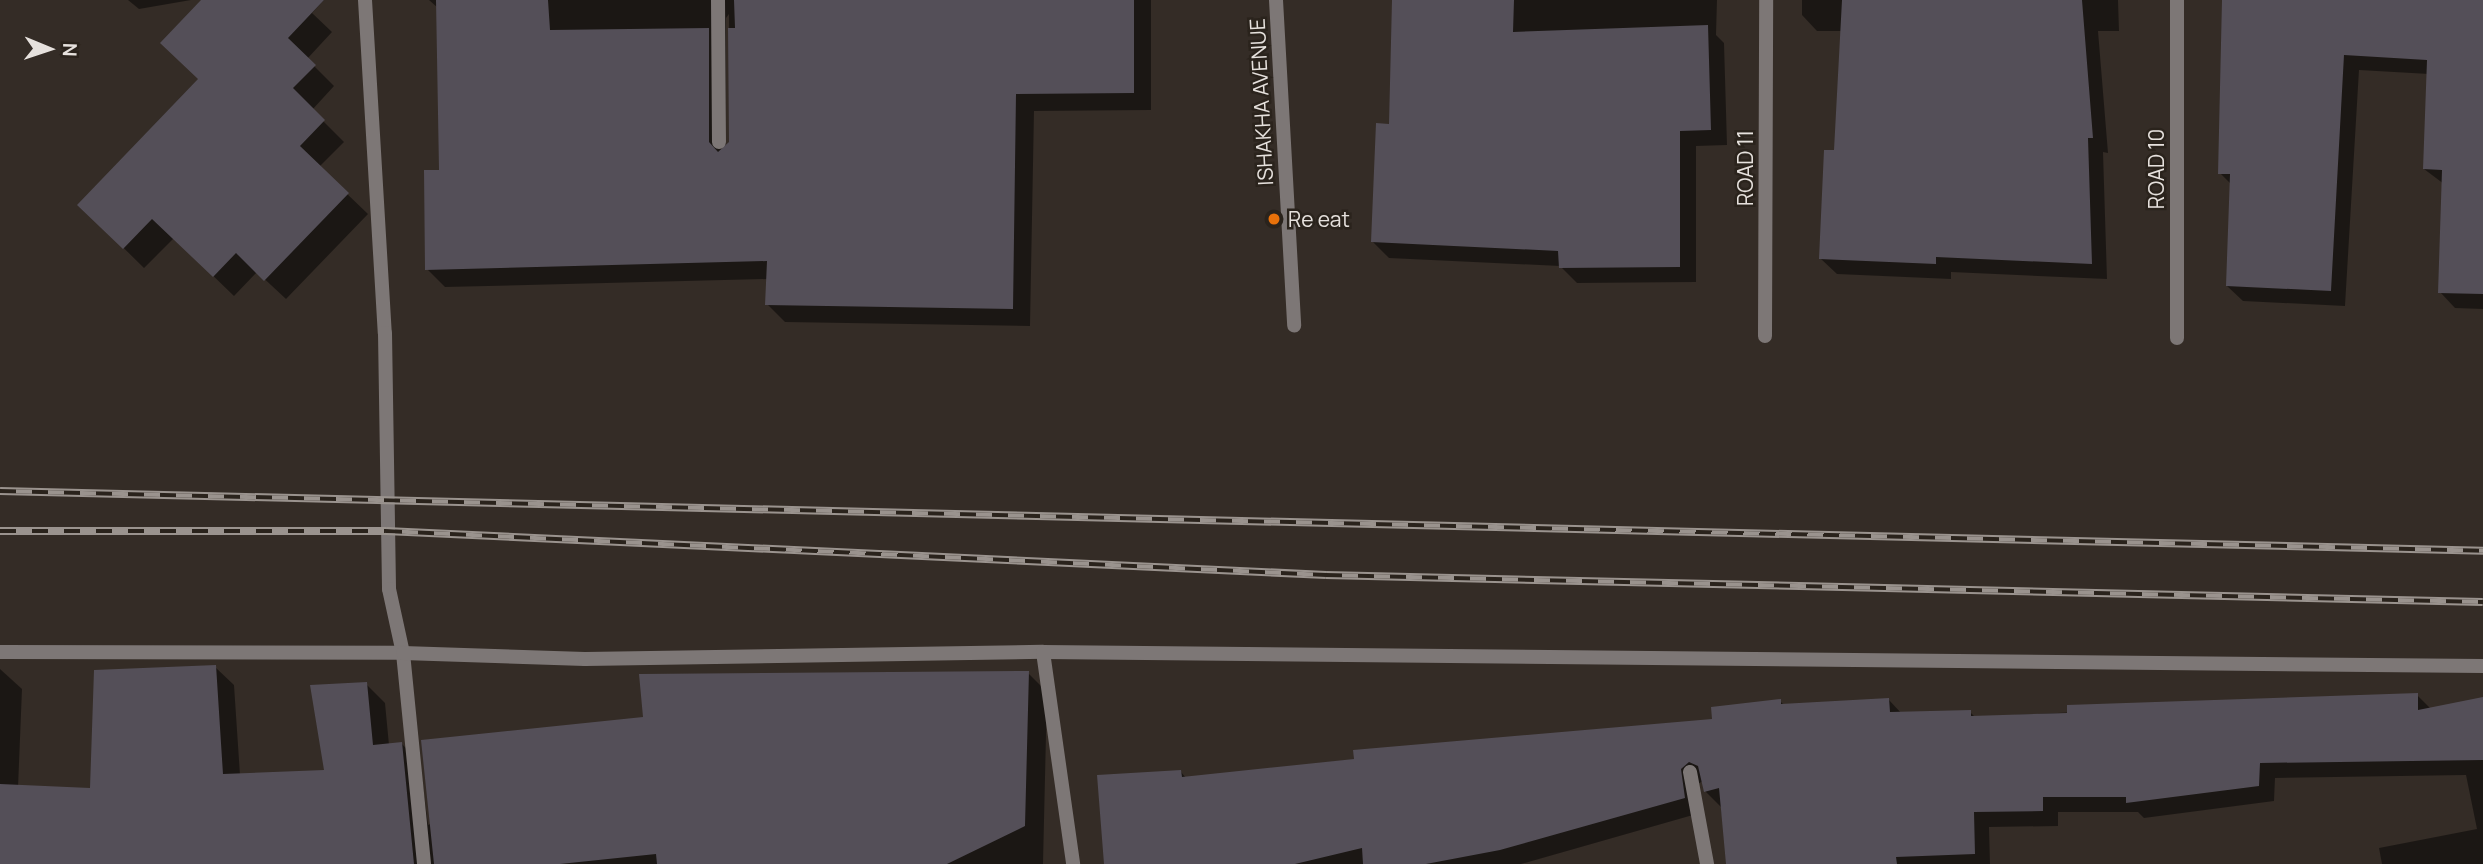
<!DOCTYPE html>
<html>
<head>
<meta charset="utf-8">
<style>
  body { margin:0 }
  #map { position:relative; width:2483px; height:864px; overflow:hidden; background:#342c26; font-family:Manrope,sans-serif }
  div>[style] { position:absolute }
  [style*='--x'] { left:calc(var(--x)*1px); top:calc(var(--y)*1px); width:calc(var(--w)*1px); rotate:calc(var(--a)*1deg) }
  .shadow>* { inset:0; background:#0007 }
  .building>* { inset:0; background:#544f58 }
  .street>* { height:14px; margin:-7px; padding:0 7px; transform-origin:7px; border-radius:7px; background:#7d7776 }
  .rail>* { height:8px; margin-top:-4px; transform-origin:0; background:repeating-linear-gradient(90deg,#2a231c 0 16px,#9a938e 0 32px); box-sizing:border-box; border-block:2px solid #9a938e }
  .dots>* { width:19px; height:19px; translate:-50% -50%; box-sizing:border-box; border:4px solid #2a231c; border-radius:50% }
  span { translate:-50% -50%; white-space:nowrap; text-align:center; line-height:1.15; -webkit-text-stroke:5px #2a231c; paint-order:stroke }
  .street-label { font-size:21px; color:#e6e1dd }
  .poi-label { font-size:21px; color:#e6e1dd }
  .left { translate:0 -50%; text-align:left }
  .north { position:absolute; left:14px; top:14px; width:70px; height:70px; -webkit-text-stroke:5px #2a231c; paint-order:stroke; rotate:92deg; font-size:19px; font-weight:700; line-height:28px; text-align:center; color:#e6e1dd }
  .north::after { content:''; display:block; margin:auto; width:24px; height:32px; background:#e6e1dd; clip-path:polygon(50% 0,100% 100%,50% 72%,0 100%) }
</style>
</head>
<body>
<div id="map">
  <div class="shadow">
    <i style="clip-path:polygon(128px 0,191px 0,139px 9px)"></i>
    <i style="clip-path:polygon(204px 0,324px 0,312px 13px,332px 32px,307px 59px,334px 86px,312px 110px,344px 142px,319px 167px,368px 214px,286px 299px,257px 272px,234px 296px,174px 238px,144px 268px,80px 205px,200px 79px)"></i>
    <i style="clip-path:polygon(evenodd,429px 0,1151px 0,1151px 110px,1034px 111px,1030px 326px,785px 322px,767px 304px,768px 279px,445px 287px,427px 269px,441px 171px,438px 8px,429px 0,729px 14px,730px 142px,726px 149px,726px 18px,729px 14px)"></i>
    <i style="clip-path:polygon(1394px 0,1717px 0,1716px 35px,1724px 43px,1727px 145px,1696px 146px,1696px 282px,1577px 283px,1560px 266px,1389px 258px,1373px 242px,1391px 125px)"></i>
    <i style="clip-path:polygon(1802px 0,2118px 0,2119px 31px,2098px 31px,2108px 153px,2103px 152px,2107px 279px,1951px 272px,1951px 279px,1837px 274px,1821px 259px,1836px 152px,1842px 31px,1817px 31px,1802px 15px)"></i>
    <i style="clip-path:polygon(2225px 0,2483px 0,2483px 309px,2455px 308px,2440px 292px,2444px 184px,2424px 169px,2429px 74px,2359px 70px,2345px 306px,2243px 301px,2227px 286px,2232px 185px,2220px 173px)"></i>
    <i style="clip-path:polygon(215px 667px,234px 685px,240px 775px,326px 771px,366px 684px,385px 703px,389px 745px,402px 744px,420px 763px,428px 825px,645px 718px,1028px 673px,1047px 692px,1043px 864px,41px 864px,92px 790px)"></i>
    <i style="clip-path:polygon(0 669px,22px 689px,18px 788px,0 791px)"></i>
    <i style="clip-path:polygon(2417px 695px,2431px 709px,2483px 699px,2483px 864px,2382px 864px,2379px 848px,2477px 829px,2466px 775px,2275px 778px,2274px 801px,2144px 818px,2138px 812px,2058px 812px,2058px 826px,1989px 827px,1990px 864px,1728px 864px,1721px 807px,1705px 791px,1703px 781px,1696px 785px,1700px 813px,1521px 864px,1106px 864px,1181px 772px,1186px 778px,1714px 720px,1780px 701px,1785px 706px,1889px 700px,1902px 714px,1970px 712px,1975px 717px)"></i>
  </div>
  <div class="building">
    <i style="clip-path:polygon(201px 0,324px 0,288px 38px,316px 65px,293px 88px,325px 120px,300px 146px,349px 193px,264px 281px,236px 253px,213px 277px,152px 219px,123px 249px,77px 205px,198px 79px,160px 43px)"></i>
    <i style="clip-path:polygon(436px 0,548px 0,550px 30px,709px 28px,709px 142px,718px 152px,729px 142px,728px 28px,735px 28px,734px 0,1134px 0,1134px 93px,1016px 94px,1013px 309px,765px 305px,767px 261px,425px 270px,424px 170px,439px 170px)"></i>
    <i style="clip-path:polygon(1392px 0,1514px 0,1513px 32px,1708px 25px,1711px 130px,1680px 131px,1680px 267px,1559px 268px,1558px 251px,1371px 242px,1376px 123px,1389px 124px)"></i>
    <i style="clip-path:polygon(1842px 0,2082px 0,2093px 138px,2088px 138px,2092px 264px,1936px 257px,1936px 264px,1819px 259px,1824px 150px,1834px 150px)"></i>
    <i style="clip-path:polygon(2222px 0,2483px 0,2483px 294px,2438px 293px,2442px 170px,2423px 169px,2427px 60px,2344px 55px,2331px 291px,2226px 286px,2230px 174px,2218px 174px)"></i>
    <i style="clip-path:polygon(216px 665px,223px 774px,324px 770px,310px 685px,367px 682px,373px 745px,402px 742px,414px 864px,0 864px,0 784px,90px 788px,94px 670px)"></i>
    <i style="clip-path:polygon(1029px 671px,1025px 826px,947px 864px,657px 864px,656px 854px,560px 864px,434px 864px,421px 740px,643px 717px,639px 674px)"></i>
    <i style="clip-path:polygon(2418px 693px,2418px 710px,2483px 697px,2483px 760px,2260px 763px,2259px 786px,2126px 803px,2126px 797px,2043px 797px,2043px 811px,1974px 812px,1975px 854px,1896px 857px,1897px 864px,1726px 864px,1719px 788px,1704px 792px,1698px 766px,1689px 762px,1681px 769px,1685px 798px,1500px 850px,1426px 864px,1363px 864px,1362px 848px,1295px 864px,1104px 864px,1097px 775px,1181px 770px,1182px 777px,1354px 759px,1353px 750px,1712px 719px,1711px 707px,1781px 699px,1781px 704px,1889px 698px,1890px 712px,1971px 710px,1971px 716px,2067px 713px,2067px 705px)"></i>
  </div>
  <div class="street">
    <i style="--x:365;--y:0;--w:334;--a:86.6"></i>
    <i style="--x:385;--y:333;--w:256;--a:89.1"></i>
    <i style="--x:389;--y:589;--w:66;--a:77.7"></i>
    <i style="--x:403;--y:653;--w:212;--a:84.3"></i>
    <i style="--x:718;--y:0;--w:142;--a:89.6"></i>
    <i style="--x:1276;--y:0;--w:326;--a:86.8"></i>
    <i style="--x:1765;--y:336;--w:336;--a:-89.8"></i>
    <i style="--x:2177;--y:338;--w:338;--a:-90"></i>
    <i style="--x:0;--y:652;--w:403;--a:0.1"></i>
    <i style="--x:403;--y:653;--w:182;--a:1.9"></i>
    <i style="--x:585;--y:659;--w:458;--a:-0.9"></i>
    <i style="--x:1043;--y:652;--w:1440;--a:0.56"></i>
    <i style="--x:1043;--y:652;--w:214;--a:81.9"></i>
    <i style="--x:1690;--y:772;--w:94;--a:79.5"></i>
  </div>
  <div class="rail">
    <i style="--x:0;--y:491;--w:2484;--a:1.38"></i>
    <i style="--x:0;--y:531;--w:386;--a:0"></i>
    <i style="--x:386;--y:531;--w:941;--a:2.68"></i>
    <i style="--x:1326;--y:575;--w:1157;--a:1.34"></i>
  </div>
  <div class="dots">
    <i style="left:1274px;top:219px;background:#e8710a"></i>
  </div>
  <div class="street-label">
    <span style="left:1261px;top:102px;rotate:-93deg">ISHAKHA AVENUE</span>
    <span style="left:1745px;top:168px;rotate:-90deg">ROAD 11</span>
    <span style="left:2156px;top:169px;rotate:-90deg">ROAD 10</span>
  </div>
  <div class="poi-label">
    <span class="left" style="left:1288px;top:219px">Re eat</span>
  </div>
  <div class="north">N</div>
</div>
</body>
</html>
